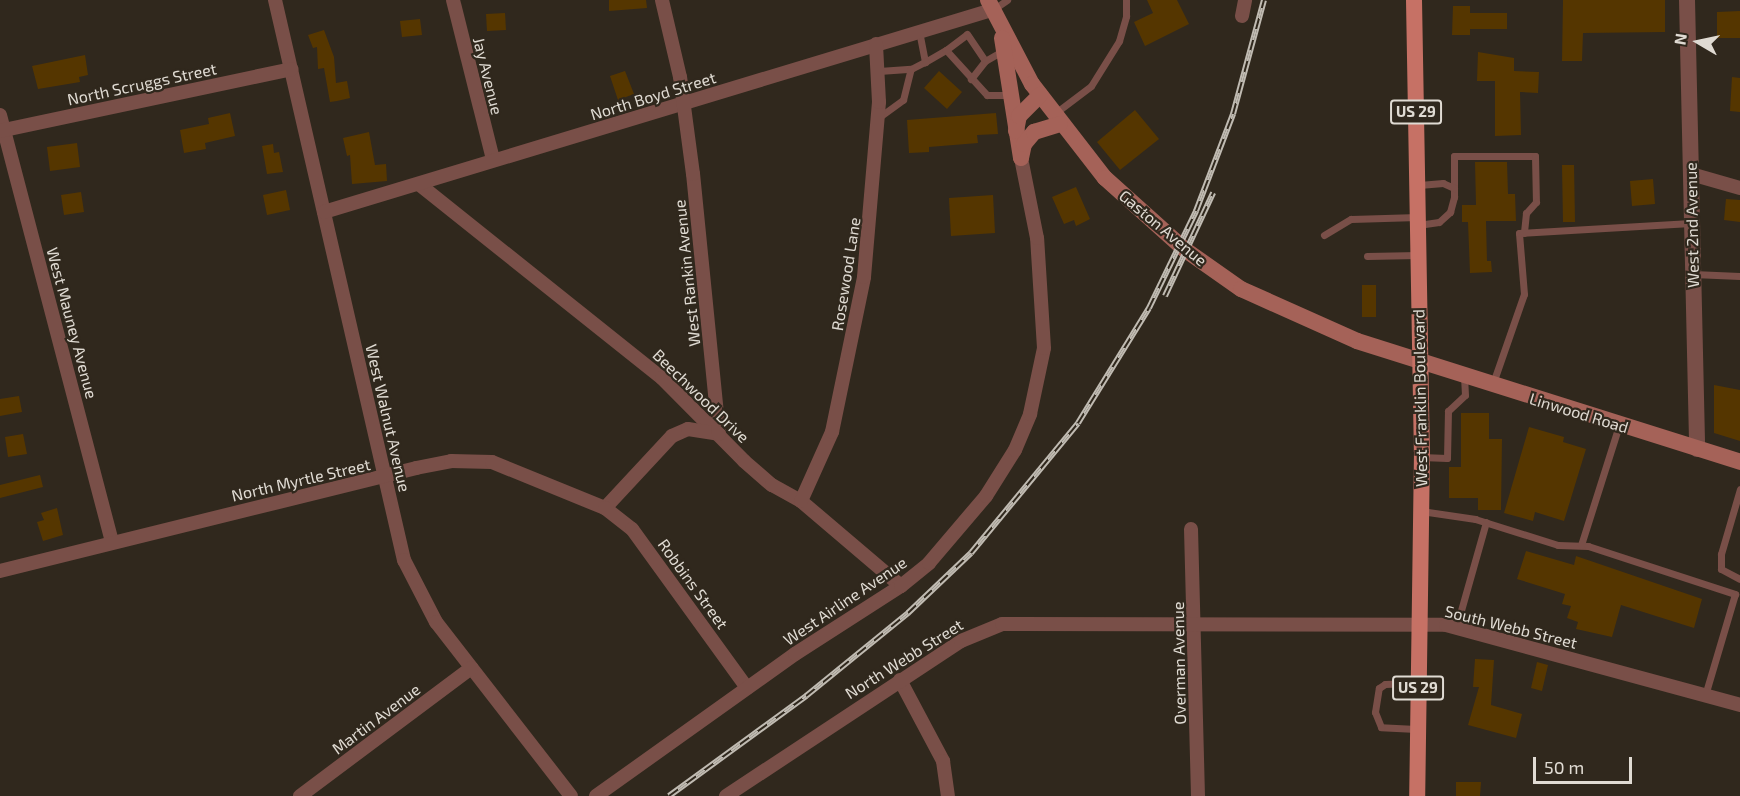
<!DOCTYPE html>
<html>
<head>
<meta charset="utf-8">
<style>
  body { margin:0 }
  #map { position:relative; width:1740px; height:796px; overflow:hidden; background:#30281d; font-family:"Exo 2",sans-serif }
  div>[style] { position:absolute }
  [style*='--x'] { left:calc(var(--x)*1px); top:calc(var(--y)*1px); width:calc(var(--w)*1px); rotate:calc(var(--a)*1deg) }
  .building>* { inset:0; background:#553600 }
  .service>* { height:7px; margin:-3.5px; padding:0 3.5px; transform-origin:3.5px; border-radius:3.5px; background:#794f48 }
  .minor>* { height:14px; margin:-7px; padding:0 7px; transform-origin:7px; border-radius:7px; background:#794f48 }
  .tertiary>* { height:16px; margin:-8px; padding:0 8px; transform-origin:8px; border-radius:8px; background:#794f48 }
  .secondary>* { height:16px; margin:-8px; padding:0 8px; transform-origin:8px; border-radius:8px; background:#a56258 }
  .primary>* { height:16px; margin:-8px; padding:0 8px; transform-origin:8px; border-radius:8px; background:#c67165 }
  .rail>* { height:6px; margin-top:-3px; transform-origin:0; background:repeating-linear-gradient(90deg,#30281d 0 11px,#c0bbb2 0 22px); box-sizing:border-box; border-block:2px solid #c0bbb2 }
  span { translate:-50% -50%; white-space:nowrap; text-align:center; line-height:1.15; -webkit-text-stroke:4.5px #30281d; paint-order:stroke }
  .shield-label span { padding:2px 4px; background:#30281d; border:2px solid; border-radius:4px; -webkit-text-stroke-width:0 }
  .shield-label { font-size:15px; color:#e0dbd3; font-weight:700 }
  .street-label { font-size:16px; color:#e0dbd3 }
  .north { position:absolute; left:1668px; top:12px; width:60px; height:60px; -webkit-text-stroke:4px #30281d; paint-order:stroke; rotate:279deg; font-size:16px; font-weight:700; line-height:24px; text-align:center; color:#e0dbd3 }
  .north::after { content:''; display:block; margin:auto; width:21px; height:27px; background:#e0dbd3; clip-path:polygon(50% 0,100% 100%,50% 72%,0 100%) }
  .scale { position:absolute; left:1533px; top:757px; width:99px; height:27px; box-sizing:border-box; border:3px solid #e0dbd3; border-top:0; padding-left:8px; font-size:18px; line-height:21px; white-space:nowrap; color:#e0dbd3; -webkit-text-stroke:4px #30281d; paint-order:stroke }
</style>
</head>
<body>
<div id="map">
  <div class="building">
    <i style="clip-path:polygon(609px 0,646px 0,647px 8px,609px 11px)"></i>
    <i style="clip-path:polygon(1147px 0,1177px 0,1189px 24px,1145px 46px,1134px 22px,1153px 13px)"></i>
    <i style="clip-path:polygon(1563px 0,1665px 0,1665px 32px,1583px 33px,1582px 61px,1562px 61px)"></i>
    <i style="clip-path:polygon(1453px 6px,1470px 6px,1470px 13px,1507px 13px,1507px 29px,1470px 29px,1470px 35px,1452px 35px)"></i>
    <i style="clip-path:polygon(1740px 11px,1740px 38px,1717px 38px,1717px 12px)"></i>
    <i style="clip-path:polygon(505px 13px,506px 30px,487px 31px,486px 14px)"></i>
    <i style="clip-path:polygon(420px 19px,422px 35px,402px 37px,400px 21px)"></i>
    <i style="clip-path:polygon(324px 30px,334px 57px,336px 83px,347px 81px,350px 98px,337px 101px,330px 102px,324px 68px,318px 69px,317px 47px,313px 48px,308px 35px)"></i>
    <i style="clip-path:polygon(1478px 52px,1514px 58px,1514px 71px,1539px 72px,1538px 93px,1520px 92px,1521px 135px,1495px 136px,1495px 81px,1477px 81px)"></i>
    <i style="clip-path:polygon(85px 55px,88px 75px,79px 77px,80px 82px,38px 89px,32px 66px)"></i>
    <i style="clip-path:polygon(625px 71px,634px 94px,618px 100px,610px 76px)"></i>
    <i style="clip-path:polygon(939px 71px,962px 92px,947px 109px,924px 88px)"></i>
    <i style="clip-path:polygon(1732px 77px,1740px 78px,1740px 112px,1730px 111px)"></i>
    <i style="clip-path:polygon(1135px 110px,1159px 139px,1120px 170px,1097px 142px)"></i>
    <i style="clip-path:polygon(230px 113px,235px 136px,205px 143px,206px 149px,184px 153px,180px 130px,209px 124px,208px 118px)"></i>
    <i style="clip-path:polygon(996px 113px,998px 134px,977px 135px,978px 143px,929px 147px,929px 152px,909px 153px,907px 120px)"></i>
    <i style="clip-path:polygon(369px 132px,375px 165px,386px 164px,387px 181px,352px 184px,350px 155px,347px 156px,343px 138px)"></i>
    <i style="clip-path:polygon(77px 143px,80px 167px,50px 171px,47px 147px)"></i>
    <i style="clip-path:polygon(273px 144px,274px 153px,279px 152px,283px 172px,267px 174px,262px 146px)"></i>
    <i style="clip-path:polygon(1475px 162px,1507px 162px,1508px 194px,1515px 194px,1516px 221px,1486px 221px,1487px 261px,1491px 261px,1492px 272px,1470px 273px,1468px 222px,1462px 222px,1462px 205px,1476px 205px)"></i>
    <i style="clip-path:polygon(1562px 165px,1574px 165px,1575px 222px,1563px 222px)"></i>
    <i style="clip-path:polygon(1653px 179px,1655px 204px,1632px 206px,1630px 181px)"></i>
    <i style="clip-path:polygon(1076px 187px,1090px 219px,1076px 226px,1074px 220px,1064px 224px,1052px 197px)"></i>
    <i style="clip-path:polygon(286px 190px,290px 210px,267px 215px,263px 195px)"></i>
    <i style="clip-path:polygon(81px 192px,84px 212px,64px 215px,61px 195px)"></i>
    <i style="clip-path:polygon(993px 195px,995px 233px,951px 236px,949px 198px)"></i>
    <i style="clip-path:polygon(1726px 199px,1740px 200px,1740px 222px,1724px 220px)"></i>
    <i style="clip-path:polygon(1362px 285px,1376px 285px,1376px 317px,1362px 317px)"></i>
    <i style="clip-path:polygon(1714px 385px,1740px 390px,1740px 441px,1714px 433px)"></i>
    <i style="clip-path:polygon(19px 396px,22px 412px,0 416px,0 399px)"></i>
    <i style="clip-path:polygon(1461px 413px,1489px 413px,1489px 439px,1502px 439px,1501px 510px,1478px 510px,1478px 498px,1449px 498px,1449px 467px,1461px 467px)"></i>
    <i style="clip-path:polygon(1529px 427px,1564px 437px,1563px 442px,1586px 449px,1564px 521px,1535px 512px,1533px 521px,1504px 513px)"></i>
    <i style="clip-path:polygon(23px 434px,27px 454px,8px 457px,5px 437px)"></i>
    <i style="clip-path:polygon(40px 475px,43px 487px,0 498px,0 485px)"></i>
    <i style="clip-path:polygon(57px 508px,63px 535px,43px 541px,37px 522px,44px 520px,41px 513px)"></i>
    <i style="clip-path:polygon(1526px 551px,1574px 565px,1576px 556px,1702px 599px,1694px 628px,1621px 605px,1612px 637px,1576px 629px,1578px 622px,1567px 618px,1571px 606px,1562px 604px,1565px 594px,1517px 579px)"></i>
    <i style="clip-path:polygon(1475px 659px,1494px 660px,1491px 705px,1522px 714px,1516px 738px,1468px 725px,1479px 687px,1473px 687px)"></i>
    <i style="clip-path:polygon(1537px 662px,1548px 665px,1542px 691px,1531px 688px)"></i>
    <i style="clip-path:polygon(1456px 782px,1481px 782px,1480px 796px,1456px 796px)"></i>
  </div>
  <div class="service">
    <i style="--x:994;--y:9;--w:16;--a:-35"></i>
    <i style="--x:919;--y:31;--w:32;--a:79"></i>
    <i style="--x:925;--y:62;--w:24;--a:-30"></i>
    <i style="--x:946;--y:50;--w:61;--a:47.7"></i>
    <i style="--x:987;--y:95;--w:22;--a:0"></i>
    <i style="--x:946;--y:50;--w:26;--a:-37"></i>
    <i style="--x:967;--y:34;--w:32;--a:56"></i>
    <i style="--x:985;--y:61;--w:23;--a:128"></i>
    <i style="--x:985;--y:61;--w:22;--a:-30"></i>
    <i style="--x:879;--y:71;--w:32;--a:-4"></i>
    <i style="--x:911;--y:69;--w:16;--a:-27"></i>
    <i style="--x:1054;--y:114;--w:46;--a:-37.1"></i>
    <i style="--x:1091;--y:86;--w:53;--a:-58.1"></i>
    <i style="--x:1119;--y:41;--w:26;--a:-74"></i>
    <i style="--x:1126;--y:16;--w:16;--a:-90"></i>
    <i style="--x:878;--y:118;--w:31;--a:-36"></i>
    <i style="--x:903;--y:100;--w:32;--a:-76"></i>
    <i style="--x:1454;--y:188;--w:32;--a:-90"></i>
    <i style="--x:1454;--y:156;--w:81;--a:0"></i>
    <i style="--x:1535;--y:156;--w:46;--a:88.8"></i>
    <i style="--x:1536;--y:202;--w:15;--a:132"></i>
    <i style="--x:1526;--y:213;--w:20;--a:96"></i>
    <i style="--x:1418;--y:225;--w:21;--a:-8"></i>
    <i style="--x:1439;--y:222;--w:15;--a:-42"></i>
    <i style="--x:1450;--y:212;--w:16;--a:-75"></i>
    <i style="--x:1454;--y:197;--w:9;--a:-90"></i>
    <i style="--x:1454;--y:188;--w:12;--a:-156"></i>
    <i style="--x:1443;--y:183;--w:24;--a:175"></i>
    <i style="--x:1324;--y:235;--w:31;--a:-31"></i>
    <i style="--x:1351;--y:219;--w:67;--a:-1.7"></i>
    <i style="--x:1367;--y:256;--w:51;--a:-1.1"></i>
    <i style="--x:1693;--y:274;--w:47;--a:2.4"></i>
    <i style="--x:1493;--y:383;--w:94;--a:-70.8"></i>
    <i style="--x:1524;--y:294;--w:61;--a:-94.7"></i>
    <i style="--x:1519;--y:233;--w:172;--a:-3.3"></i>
    <i style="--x:1421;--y:457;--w:26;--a:2"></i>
    <i style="--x:1447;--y:458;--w:47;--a:-88.8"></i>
    <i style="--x:1448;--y:411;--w:23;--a:-43"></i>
    <i style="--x:1465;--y:395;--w:19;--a:-93"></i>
    <i style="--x:1740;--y:489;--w:68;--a:106.3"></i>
    <i style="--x:1721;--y:554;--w:15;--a:90"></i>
    <i style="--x:1721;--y:569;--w:21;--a:28"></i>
    <i style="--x:1421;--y:511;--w:55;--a:8.4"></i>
    <i style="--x:1475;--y:519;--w:87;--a:17.4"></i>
    <i style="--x:1558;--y:545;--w:30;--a:2"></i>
    <i style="--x:1588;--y:546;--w:155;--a:18.1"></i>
    <i style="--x:1735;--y:594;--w:105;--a:106.5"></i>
    <i style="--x:1581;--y:545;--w:126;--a:-72.4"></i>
    <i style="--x:1456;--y:628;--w:110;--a:-74.2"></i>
    <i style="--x:1416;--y:729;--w:35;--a:-177"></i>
    <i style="--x:1381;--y:727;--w:16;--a:-112"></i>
    <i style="--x:1375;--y:712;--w:24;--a:-81"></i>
    <i style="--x:1379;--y:688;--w:7;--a:-34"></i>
    <i style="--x:1385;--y:684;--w:33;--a:-2"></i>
  </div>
  <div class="minor">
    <i style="--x:275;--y:0;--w:575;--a:77.03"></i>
    <i style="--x:404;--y:560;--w:70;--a:62.7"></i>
    <i style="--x:436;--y:622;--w:220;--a:52.2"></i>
    <i style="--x:453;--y:0;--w:164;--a:75.9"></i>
    <i style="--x:1242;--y:16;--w:16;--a:-79"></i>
    <i style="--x:0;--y:115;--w:440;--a:75.3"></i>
    <i style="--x:0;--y:131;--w:298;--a:-12"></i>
    <i style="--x:1691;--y:174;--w:51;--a:15.9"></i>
    <i style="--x:420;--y:185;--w:310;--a:38.6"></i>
    <i style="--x:662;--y:378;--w:117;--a:45.3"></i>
    <i style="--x:744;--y:461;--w:37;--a:41"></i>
    <i style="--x:772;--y:485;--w:33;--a:29"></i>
    <i style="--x:801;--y:501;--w:131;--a:40.4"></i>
    <i style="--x:324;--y:212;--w:698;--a:-16.83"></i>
    <i style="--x:801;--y:501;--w:76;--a:-65.8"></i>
    <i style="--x:832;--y:432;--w:158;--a:-78.3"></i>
    <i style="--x:864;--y:277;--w:176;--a:-85.1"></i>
    <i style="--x:879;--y:102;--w:58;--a:-93"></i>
    <i style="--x:605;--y:508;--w:98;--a:-47.1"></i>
    <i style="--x:672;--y:436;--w:17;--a:-24"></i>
    <i style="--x:688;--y:429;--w:31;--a:9"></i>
    <i style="--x:719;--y:434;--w:261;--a:-95.7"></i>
    <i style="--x:693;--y:174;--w:98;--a:-97.6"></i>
    <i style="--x:680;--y:77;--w:79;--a:-103.2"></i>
    <i style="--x:1191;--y:529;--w:267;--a:88.5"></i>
    <i style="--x:0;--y:571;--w:429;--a:-13.9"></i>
    <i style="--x:416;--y:468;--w:36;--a:-11"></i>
    <i style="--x:451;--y:461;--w:41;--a:1.4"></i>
    <i style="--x:492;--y:462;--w:122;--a:22.2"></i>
    <i style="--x:605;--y:508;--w:34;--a:38"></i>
    <i style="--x:632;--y:529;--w:196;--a:54.1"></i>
    <i style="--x:900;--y:680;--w:92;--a:62"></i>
    <i style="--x:943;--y:761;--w:35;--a:82"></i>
    <i style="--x:300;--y:796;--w:214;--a:-36.8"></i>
    <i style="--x:596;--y:796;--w:244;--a:-35.5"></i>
    <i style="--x:795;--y:654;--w:126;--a:-32.7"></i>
    <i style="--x:901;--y:586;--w:36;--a:-39"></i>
    <i style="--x:929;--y:563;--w:88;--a:-49.6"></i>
    <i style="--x:986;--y:496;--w:54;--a:-57.8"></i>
    <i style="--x:1015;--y:450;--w:39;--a:-67"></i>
    <i style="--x:1030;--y:414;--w:67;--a:-78"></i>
    <i style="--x:1044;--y:348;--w:110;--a:-93.6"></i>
    <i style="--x:1037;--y:238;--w:82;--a:-101.3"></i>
    <i style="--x:726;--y:796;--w:282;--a:-33.4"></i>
    <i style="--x:961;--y:641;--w:44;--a:-22.5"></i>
    <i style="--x:1002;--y:624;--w:444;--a:0.1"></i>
    <i style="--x:1446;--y:625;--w:305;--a:15.2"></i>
  </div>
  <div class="tertiary">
    <i style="--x:1687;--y:0;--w:449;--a:88.7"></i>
  </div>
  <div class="secondary">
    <i style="--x:988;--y:0;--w:95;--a:62.4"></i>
    <i style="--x:1032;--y:84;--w:119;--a:52.2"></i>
    <i style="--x:1105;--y:178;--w:106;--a:41.9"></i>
    <i style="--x:1184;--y:249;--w:70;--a:35.1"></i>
    <i style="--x:1241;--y:289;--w:127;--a:24.1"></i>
    <i style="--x:1357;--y:341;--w:402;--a:17.5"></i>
    <i style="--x:1002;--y:38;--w:121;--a:81"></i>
    <i style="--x:1016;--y:131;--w:15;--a:-79"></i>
    <i style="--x:1019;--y:116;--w:30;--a:-45"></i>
    <i style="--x:1021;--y:158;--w:14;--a:-78"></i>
    <i style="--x:1024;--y:144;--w:16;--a:-50"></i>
    <i style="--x:1034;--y:132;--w:27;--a:-17"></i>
  </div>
  <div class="primary">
    <i style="--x:1414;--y:0;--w:452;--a:89"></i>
    <i style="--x:1422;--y:452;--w:344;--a:90.8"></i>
  </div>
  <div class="rail">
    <i style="--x:1165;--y:296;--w:114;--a:-65"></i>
    <i style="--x:669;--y:796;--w:170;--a:-36.1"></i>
    <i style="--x:806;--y:696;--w:132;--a:-39.1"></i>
    <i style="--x:908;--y:613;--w:87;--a:-43.6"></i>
    <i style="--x:971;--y:553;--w:168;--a:-50.5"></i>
    <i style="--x:1078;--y:423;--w:135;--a:-58.3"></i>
    <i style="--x:1149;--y:308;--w:108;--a:-64.1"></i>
    <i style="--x:1196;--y:211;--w:104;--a:-69.1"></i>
    <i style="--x:1233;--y:114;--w:118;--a:-74.8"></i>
  </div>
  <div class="shield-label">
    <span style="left:1416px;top:112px">US 29</span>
    <span style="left:1418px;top:688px">US 29</span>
  </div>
  <div class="street-label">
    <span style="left:488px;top:76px;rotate:76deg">Jay Avenue</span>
    <span style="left:142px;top:84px;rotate:-12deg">North Scruggs Street</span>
    <span style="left:653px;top:96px;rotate:-17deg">North Boyd Street</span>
    <span style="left:1692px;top:225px;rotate:-91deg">West 2nd Avenue</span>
    <span style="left:1163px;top:228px;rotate:40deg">Gaston Avenue</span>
    <span style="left:687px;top:273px;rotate:-96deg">West Rankin Avenue</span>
    <span style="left:846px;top:274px;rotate:-81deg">Rosewood Lane</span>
    <span style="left:72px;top:323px;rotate:75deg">West Mauney Avenue</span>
    <span style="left:701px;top:396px;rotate:44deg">Beechwood Drive</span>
    <span style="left:1420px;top:398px;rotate:-91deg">West Franklin Boulevard</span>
    <span style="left:1579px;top:413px;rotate:17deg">Linwood Road</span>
    <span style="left:388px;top:418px;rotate:77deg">West Walnut Avenue</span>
    <span style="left:301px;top:480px;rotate:-13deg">North Myrtle Street</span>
    <span style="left:693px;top:584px;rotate:54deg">Robbins Street</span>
    <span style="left:845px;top:601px;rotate:-34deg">West Airline Avenue</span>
    <span style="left:1511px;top:627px;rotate:14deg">South Webb Street</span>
    <span style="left:904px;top:659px;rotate:-32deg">North Webb Street</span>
    <span style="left:1179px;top:663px;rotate:-91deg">Overman Avenue</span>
    <span style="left:376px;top:719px;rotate:-37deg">Martin Avenue</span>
  </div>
  <div class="north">N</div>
  <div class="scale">50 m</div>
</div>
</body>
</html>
